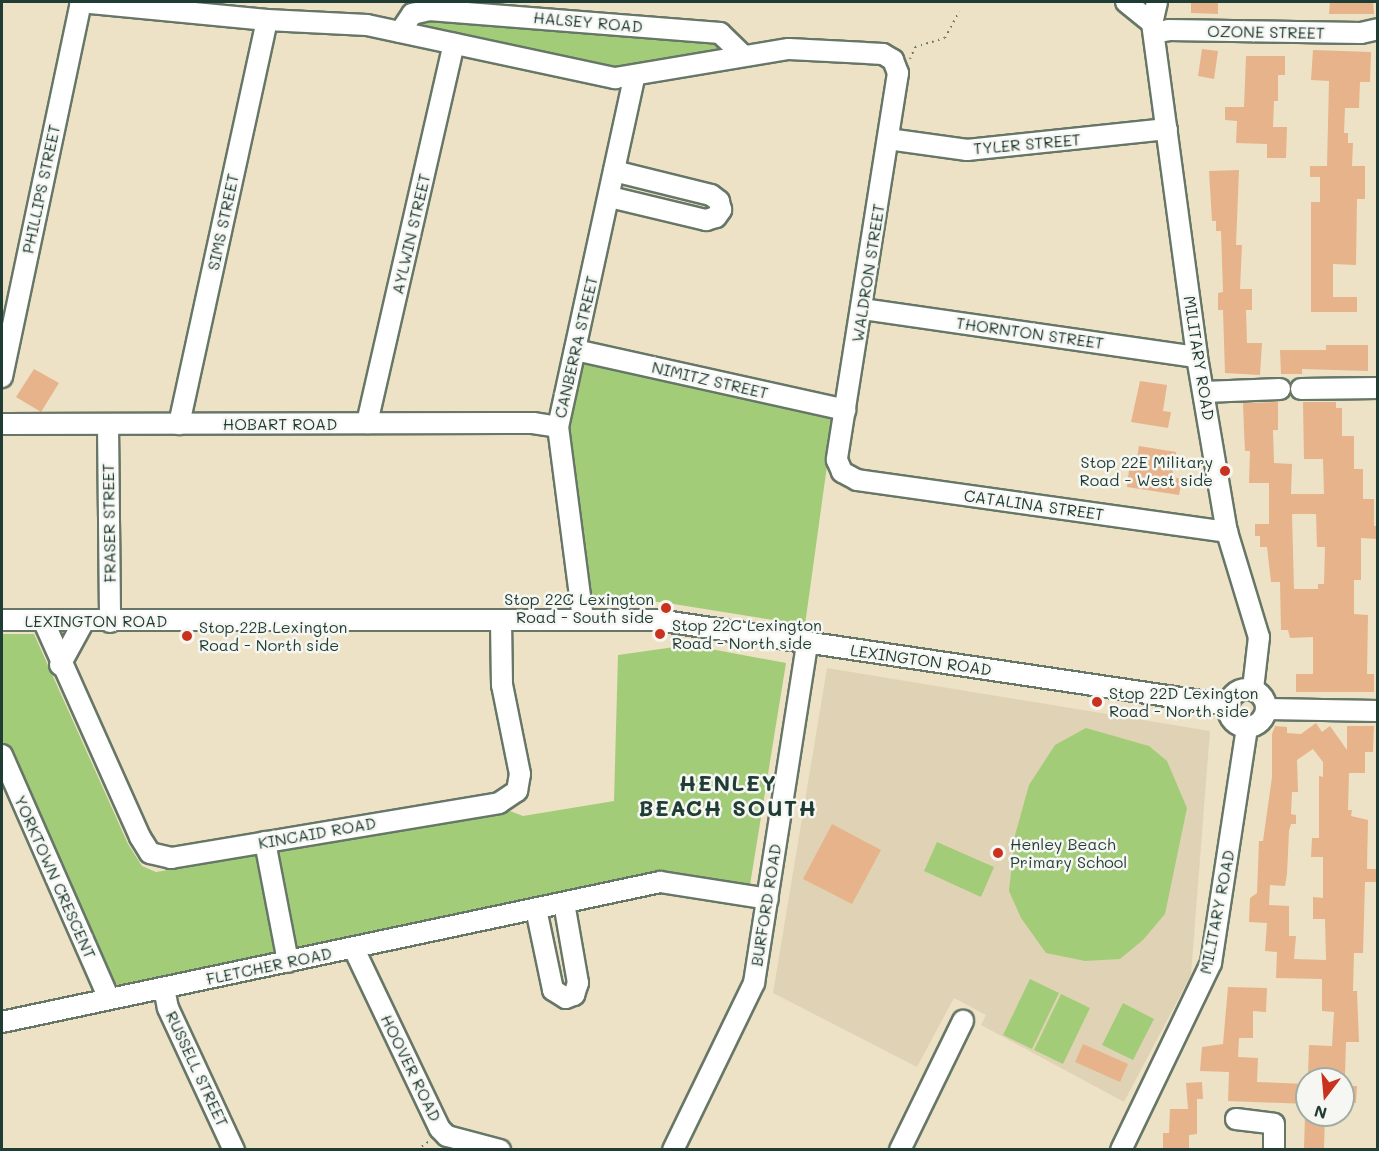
<!DOCTYPE html>
<html>
<head>
<meta charset="utf-8">
<style>
  body { margin:0 }
  #map { position:relative; width:1379px; height:1151px; overflow:hidden; background:#ede2c5; font-family:Mali,sans-serif }
  div>[style] { position:absolute }
  [style*='--x'] { left:calc(var(--x)*1px); top:calc(var(--y)*1px); width:calc(var(--w)*1px); rotate:calc(var(--a)*1deg) }
  .built>* { inset:0; background:#e0d3b5 }
  .green>* { inset:0; background:#a3cc78 }
  .building>* { inset:0; background:#e7b38b }
  .path>* { height:2px; margin-top:-1px; transform-origin:0; background:repeating-linear-gradient(90deg,#677767 0 1.5px,transparent 0 6px) }
  .roads { filter:drop-shadow(2px 0 #677767) drop-shadow(-2px 0 #677767) drop-shadow(0 2px #677767) drop-shadow(0 -2px #677767) }
  .minor>* { height:20px; margin:-10px; padding:0 10px; transform-origin:10px; border-radius:10px; background:#fff }
  .minor>.ring { margin:-10px; padding:0; box-sizing:content-box; background:none; border:20px solid #fff; border-radius:50% }
  .dots>* { width:16px; height:16px; translate:-50% -50%; box-sizing:border-box; border:3px solid #f6f6f2; border-radius:50% }
  span { translate:-50% -50%; white-space:nowrap; text-align:center; line-height:1.15; -webkit-text-stroke:5px #f6f6f2; paint-order:stroke }
  .street-label { font-size:16px; color:#1f3d34 }
  .poi-label { font-size:16px; color:#1f3d34 }
  .right { translate:-100% -50%; text-align:right }
  .left { translate:0 -50%; text-align:left }
  .district-label { font-size:22px; color:#1f3d34; font-weight:700; letter-spacing:1.5px }
  .frame { position:absolute; inset:0; border:3px solid #1f3d34; pointer-events:none }
  .north { position:absolute; left:1295px; top:1067px; width:60px; height:60px; box-sizing:border-box; background:#f6f6f2; border:2px solid #a0aca6; border-radius:50%; rotate:196deg; font-size:16px; font-weight:700; line-height:24px; text-align:center; color:#1f3d34 }
  .north::after { content:''; display:block; margin:auto; width:21px; height:27px; background:#c8321e; clip-path:polygon(50% 0,100% 100%,50% 72%,0 100%) }
</style>
</head>
<body>
<div id="map">
  <div class="built">
    <i style="clip-path:polygon(827px 668px,1210px 731px,1191px 975px,1124px 1102px,981px 1025px,986px 1015px,954px 998px,917px 1067px,773px 993px)"></i>
  </div>
  <div class="green">
    <i style="clip-path:polygon(421px 19px,709px 41px,719px 46px,718px 52px,629px 73px,415px 27px)"></i>
    <i style="clip-path:polygon(581px 360px,834px 415px,805px 625px,661px 602px,585px 600px,563px 439px)"></i>
    <i style="clip-path:polygon(2px 634px,34px 634px,128px 844px,142px 866px,156px 872px,510px 811px,523px 816px,614px 801px,618px 655px,689px 645px,786px 663px,750px 885px,658px 876px,121px 988px,112px 980px,9px 754px,2px 745px)"></i>
    <i style="clip-path:polygon(1086px 728px,1149px 746px,1167px 761px,1187px 808px,1165px 914px,1143px 940px,1120px 959px,1085px 961px,1046px 953px,1021px 918px,1009px 891px,1015px 835px,1029px 785px,1055px 745px)"></i>
    <i style="clip-path:polygon(937px 842px,994px 867px,981px 897px,924px 871px)"></i>
    <i style="clip-path:polygon(1030px 979px,1059px 993px,1032px 1049px,1003px 1035px)"></i>
    <i style="clip-path:polygon(1061px 994px,1090px 1008px,1063px 1064px,1034px 1050px)"></i>
    <i style="clip-path:polygon(1123px 1003px,1154px 1019px,1133px 1060px,1102px 1045px)"></i>
  </div>
  <div class="building">
    <i style="clip-path:polygon(1191px 2px,1218px 2px,1218px 14px,1191px 13px)"></i>
    <i style="clip-path:polygon(1330px 2px,1373px 2px,1374px 14px,1329px 14px)"></i>
    <i style="clip-path:polygon(1202px 49px,1218px 51px,1214px 79px,1198px 76px)"></i>
    <i style="clip-path:polygon(1313px 50px,1371px 52px,1370px 82px,1360px 82px,1359px 108px,1345px 108px,1344px 133px,1348px 133px,1348px 143px,1353px 143px,1352px 166px,1365px 166px,1365px 199px,1357px 199px,1356px 265px,1333px 264px,1333px 297px,1357px 297px,1357px 312px,1311px 312px,1311px 202px,1320px 202px,1320px 177px,1310px 177px,1310px 166px,1327px 166px,1329px 81px,1311px 80px)"></i>
    <i style="clip-path:polygon(1246px 56px,1285px 56px,1285px 75px,1278px 75px,1278px 101px,1274px 101px,1273px 127px,1287px 127px,1286px 158px,1267px 158px,1267px 144px,1236px 143px,1237px 121px,1225px 120px,1225px 107px,1244px 107px)"></i>
    <i style="clip-path:polygon(1239px 170px,1236px 245px,1242px 245px,1240px 289px,1252px 289px,1252px 310px,1246px 310px,1247px 343px,1262px 343px,1260px 375px,1225px 373px,1223px 310px,1218px 310px,1218px 293px,1223px 292px,1221px 231px,1216px 231px,1216px 221px,1212px 221px,1209px 171px)"></i>
    <i style="clip-path:polygon(1326px 345px,1368px 345px,1368px 371px,1302px 369px,1302px 374px,1281px 374px,1280px 350px,1326px 350px)"></i>
    <i style="clip-path:polygon(34px 369px,59px 383px,41px 412px,16px 397px)"></i>
    <i style="clip-path:polygon(1140px 381px,1167px 385px,1163px 411px,1171px 412px,1168px 428px,1131px 422px)"></i>
    <i style="clip-path:polygon(evenodd,1278px 402px,1278px 430px,1273px 430px,1274px 463px,1292px 464px,1291px 494px,1324px 494px,1323px 459px,1304px 459px,1303px 402px,1336px 402px,1336px 408px,1342px 408px,1342px 436px,1354px 436px,1354px 469px,1363px 469px,1363px 499px,1374px 499px,1374px 526px,1377px 526px,1377px 539px,1361px 538px,1361px 580px,1354px 580px,1354px 614px,1368px 615px,1367px 674px,1374px 674px,1374px 692px,1296px 692px,1296px 674px,1313px 674px,1313px 637px,1290px 638px,1288px 630px,1281px 630px,1280px 582px,1271px 582px,1267px 547px,1260px 547px,1260px 536px,1255px 536px,1255px 524px,1269px 524px,1269px 483px,1249px 483px,1250px 451px,1245px 451px,1244px 430px,1243px 403px,1278px 402px,1292px 514px,1316px 514px,1317px 547px,1325px 547px,1324px 584px,1318px 584px,1318px 589px,1294px 589px,1292px 514px)"></i>
    <i style="clip-path:polygon(1139px 446px,1176px 452px,1172px 477px,1182px 479px,1179px 495px,1127px 487px,1129px 470px,1135px 471px)"></i>
    <i style="clip-path:polygon(evenodd,1316px 723px,1322px 732px,1330px 726px,1347px 750px,1347px 726px,1374px 726px,1373px 752px,1365px 752px,1365px 773px,1349px 773px,1348px 810px,1352px 810px,1351px 816px,1368px 820px,1367px 869px,1377px 869px,1377px 882px,1365px 882px,1363px 953px,1354px 953px,1353px 991px,1357px 991px,1359px 1042px,1346px 1042px,1345px 1075px,1308px 1074px,1309px 1045px,1332px 1046px,1334px 1012px,1322px 1011px,1322px 979px,1276px 978px,1277px 952px,1265px 951px,1267px 923px,1249px 922px,1250px 898px,1257px 893px,1259px 841px,1263px 841px,1272px 777px,1272px 734px,1275px 726px,1287px 727px,1287px 733px,1301px 734px,1316px 723px,1313px 749px,1323px 762px,1323px 777px,1319px 776px,1319px 838px,1312px 838px,1311px 857px,1323px 857px,1323px 898px,1313px 897px,1313px 919px,1325px 919px,1326px 960px,1294px 959px,1296px 936px,1289px 936px,1289px 906px,1269px 905px,1270px 885px,1285px 886px,1287px 874px,1289px 831px,1291px 824px,1296px 824px,1296px 815px,1291px 814px,1292px 792px,1298px 792px,1297px 760px,1313px 749px)"></i>
    <i style="clip-path:polygon(832px 824px,881px 850px,852px 904px,803px 879px)"></i>
    <i style="clip-path:polygon(1228px 987px,1267px 988px,1266px 1012px,1253px 1011px,1253px 1038px,1239px 1038px,1238px 1057px,1258px 1058px,1257px 1082px,1307px 1084px,1307px 1104px,1228px 1101px,1229px 1072px,1200px 1071px,1202px 1047px,1223px 1044px)"></i>
    <i style="clip-path:polygon(1083px 1044px,1128px 1064px,1120px 1082px,1075px 1062px)"></i>
    <i style="clip-path:polygon(1202px 1082px,1203px 1099px,1197px 1099px,1197px 1134px,1189px 1135px,1189px 1149px,1163px 1149px,1163px 1133px,1169px 1133px,1170px 1109px,1188px 1109px,1186px 1083px)"></i>
    <i style="clip-path:polygon(1343px 1086px,1357px 1086px,1356px 1103px,1343px 1103px)"></i>
    <i style="clip-path:polygon(1305px 1115px,1325px 1115px,1324px 1149px,1304px 1149px)"></i>
  </div>
  <div class="path">
    <i style="--x:910;--y:59;--w:13;--a:-67"></i>
    <i style="--x:915;--y:47;--w:31;--a:-17"></i>
    <i style="--x:945;--y:38;--w:30;--a:-62"></i>
    <i style="--x:417;--y:1150;--w:17;--a:-36"></i>
  </div>
  <div class="roads">
    <div class="minor">
      <i style="--x:80;--y:2;--w:188;--a:5.5"></i>
      <i style="--x:267;--y:20;--w:100;--a:2.9"></i>
      <i style="--x:367;--y:25;--w:254;--a:12.1"></i>
      <i style="--x:615;--y:78;--w:176;--a:-9.5"></i>
      <i style="--x:789;--y:49;--w:94;--a:3"></i>
      <i style="--x:883;--y:54;--w:12;--a:31"></i>
      <i style="--x:893;--y:60;--w:14;--a:69"></i>
      <i style="--x:898;--y:73;--w:392;--a:99"></i>
      <i style="--x:837;--y:460;--w:13;--a:67"></i>
      <i style="--x:842;--y:472;--w:17;--a:28"></i>
      <i style="--x:857;--y:480;--w:374;--a:8"></i>
      <i style="--x:1126;--y:2;--w:33;--a:39"></i>
      <i style="--x:1157;--y:2;--w:22;--a:103"></i>
      <i style="--x:1152;--y:23;--w:337;--a:82.3"></i>
      <i style="--x:1197;--y:357;--w:178;--a:80.3"></i>
      <i style="--x:1227;--y:532;--w:110;--a:73.1"></i>
      <i style="--x:1259;--y:637;--w:52;--a:96.6"></i>
      <i style="--x:400;--y:32;--w:22;--a:-56"></i>
      <i style="--x:412;--y:14;--w:17;--a:-13"></i>
      <i style="--x:429;--y:10;--w:292;--a:4.5"></i>
      <i style="--x:720;--y:33;--w:30;--a:44"></i>
      <i style="--x:1154;--y:33;--w:15;--a:-11"></i>
      <i style="--x:1169;--y:30;--w:192;--a:0.9"></i>
      <i style="--x:1361;--y:33;--w:17;--a:-13"></i>
      <i style="--x:888;--y:139;--w:80;--a:7.9"></i>
      <i style="--x:967;--y:150;--w:201;--a:-6"></i>
      <i style="--x:610;--y:197;--w:99;--a:13.5"></i>
      <i style="--x:706;--y:220;--w:10;--a:-17"></i>
      <i style="--x:716;--y:217;--w:9;--a:-54"></i>
      <i style="--x:721;--y:210;--w:9;--a:-103"></i>
      <i style="--x:719;--y:201;--w:10;--a:-143"></i>
      <i style="--x:711;--y:195;--w:100;--a:-166.1"></i>
      <i style="--x:863;--y:309;--w:337;--a:8.2"></i>
      <i style="--x:575;--y:350;--w:277;--a:12.5"></i>
      <i style="--x:2;--y:377;--w:383;--a:-78.1"></i>
      <i style="--x:1301;--y:389;--w:77;--a:-0.7"></i>
      <i style="--x:1204;--y:392;--w:76;--a:-2.3"></i>
      <i style="--x:367;--y:423;--w:389;--a:-77.1"></i>
      <i style="--x:2;--y:424;--w:531;--a:-0.11"></i>
      <i style="--x:533;--y:423;--w:25;--a:9"></i>
      <i style="--x:108;--y:424;--w:198;--a:89.4"></i>
      <i style="--x:179;--y:424;--w:413;--a:-77.7"></i>
      <i style="--x:583;--y:619;--w:194;--a:-97.4"></i>
      <i style="--x:558;--y:427;--w:357;--a:-77.7"></i>
      <i style="--x:2;--y:620;--w:655;--a:0"></i>
      <i style="--x:657;--y:620;--w:577;--a:8.47"></i>
      <i style="--x:43;--y:620;--w:238;--a:65.9"></i>
      <i style="--x:140;--y:837;--w:19;--a:58"></i>
      <i style="--x:150;--y:853;--w:22;--a:13"></i>
      <i style="--x:171;--y:858;--w:333;--a:-9.5"></i>
      <i style="--x:499;--y:803;--w:22;--a:-34"></i>
      <i style="--x:517;--y:791;--w:17;--a:-80"></i>
      <i style="--x:520;--y:774;--w:91;--a:-101.4"></i>
      <i style="--x:502;--y:685;--w:65;--a:-90.9"></i>
      <i style="--x:60;--y:665;--w:50;--a:-61.4"></i>
      <i class="ring" style="left:1228px;top:689px;width:18px;height:18px"></i>
      <i style="--x:1267;--y:709;--w:111;--a:1"></i>
      <i style="--x:2;--y:755;--w:266;--a:66.3"></i>
      <i style="--x:265;--y:842;--w:122;--a:79.1"></i>
      <i style="--x:536;--y:909;--w:83;--a:78.1"></i>
      <i style="--x:553;--y:990;--w:15;--a:32"></i>
      <i style="--x:566;--y:998;--w:9;--a:-21"></i>
      <i style="--x:574;--y:995;--w:13;--a:-72"></i>
      <i style="--x:578;--y:983;--w:81;--a:-99.9"></i>
      <i style="--x:354;--y:949;--w:199;--a:64.5"></i>
      <i style="--x:440;--y:1129;--w:10;--a:45"></i>
      <i style="--x:447;--y:1136;--w:55;--a:14.8"></i>
      <i style="--x:164;--y:988;--w:20;--a:79"></i>
      <i style="--x:168;--y:1008;--w:157;--a:65.1"></i>
      <i style="--x:2;--y:1022;--w:673;--a:-12.01"></i>
      <i style="--x:660;--y:882;--w:109;--a:8.9"></i>
      <i style="--x:1236;--y:1119;--w:38;--a:7"></i>
      <i style="--x:1274;--y:1124;--w:26;--a:90"></i>
      <i style="--x:673;--y:1150;--w:186;--a:-64.1"></i>
      <i style="--x:754;--y:983;--w:344;--a:-81.1"></i>
      <i style="--x:900;--y:1150;--w:144;--a:-64"></i>
      <i style="--x:1121;--y:1150;--w:208;--a:-64.3"></i>
      <i style="--x:1211;--y:963;--w:239;--a:-81.3"></i>
    </div>
  </div>
  <div class="dots">
    <i style="left:1225px;top:471px;background:#c8321e"></i>
    <i style="left:666px;top:608px;background:#c8321e"></i>
    <i style="left:660px;top:634px;background:#c8321e"></i>
    <i style="left:187px;top:636px;background:#c8321e"></i>
    <i style="left:1097px;top:702px;background:#c8321e"></i>
    <i style="left:998px;top:853px;background:#c8321e"></i>
  </div>
  <div class="street-label">
    <span style="left:588px;top:22px;rotate:5deg">HALSEY ROAD</span>
    <span style="left:1266px;top:32px;rotate:1deg">OZONE STREET</span>
    <span style="left:1027px;top:144px;rotate:-5deg">TYLER STREET</span>
    <span style="left:41px;top:189px;rotate:-78deg">PHILLIPS STREET</span>
    <span style="left:223px;top:222px;rotate:-78deg">SIMS STREET</span>
    <span style="left:411px;top:234px;rotate:-77deg">AYLWIN STREET</span>
    <span style="left:868px;top:273px;rotate:-81deg">WALDRON STREET</span>
    <span style="left:1030px;top:333px;rotate:8deg">THORNTON STREET</span>
    <span style="left:576px;top:347px;rotate:-77deg">CANBERRA STREET</span>
    <span style="left:1199px;top:358px;rotate:81deg">MILITARY ROAD</span>
    <span style="left:710px;top:380px;rotate:13deg">NIMITZ STREET</span>
    <span style="left:280px;top:424px">HOBART ROAD</span>
    <span style="left:1034px;top:505px;rotate:8deg">CATALINA STREET</span>
    <span style="left:109px;top:523px;rotate:-91deg">FRASER STREET</span>
    <span style="left:96px;top:621px">LEXINGTON ROAD</span>
    <span style="left:921px;top:660px;rotate:8deg">LEXINGTON ROAD</span>
    <span style="left:317px;top:833px;rotate:-10deg">KINCAID ROAD</span>
    <span style="left:55px;top:877px;rotate:66deg">YORKTOWN CRESCENT</span>
    <span style="left:766px;top:905px;rotate:-81deg">BURFORD ROAD</span>
    <span style="left:1217px;top:912px;rotate:-79deg">MILITARY ROAD</span>
    <span style="left:269px;top:966px;rotate:-12deg">FLETCHER ROAD</span>
    <span style="left:411px;top:1068px;rotate:64deg">HOOVER ROAD</span>
    <span style="left:197px;top:1069px;rotate:65deg">RUSSELL STREET</span>
  </div>
  <div class="poi-label">
    <span class="right" style="left:1213px;top:471px">Stop 22E Military<br>Road - West side</span>
    <span class="right" style="left:654px;top:608px">Stop 22C Lexington<br>Road - South side</span>
    <span class="left" style="left:672px;top:634px">Stop 22C Lexington<br>Road - North side</span>
    <span class="left" style="left:199px;top:636px">Stop 22B Lexington<br>Road - North side</span>
    <span class="left" style="left:1109px;top:702px">Stop 22D Lexington<br>Road - North side</span>
    <span class="left" style="left:1010px;top:853px">Henley Beach<br>Primary School</span>
  </div>
  <div class="district-label">
    <span style="left:728px;top:795px">HENLEY<br>BEACH SOUTH</span>
  </div>
  <div class="frame"></div>
  <div class="north">N</div>
</div>
</body>
</html>
